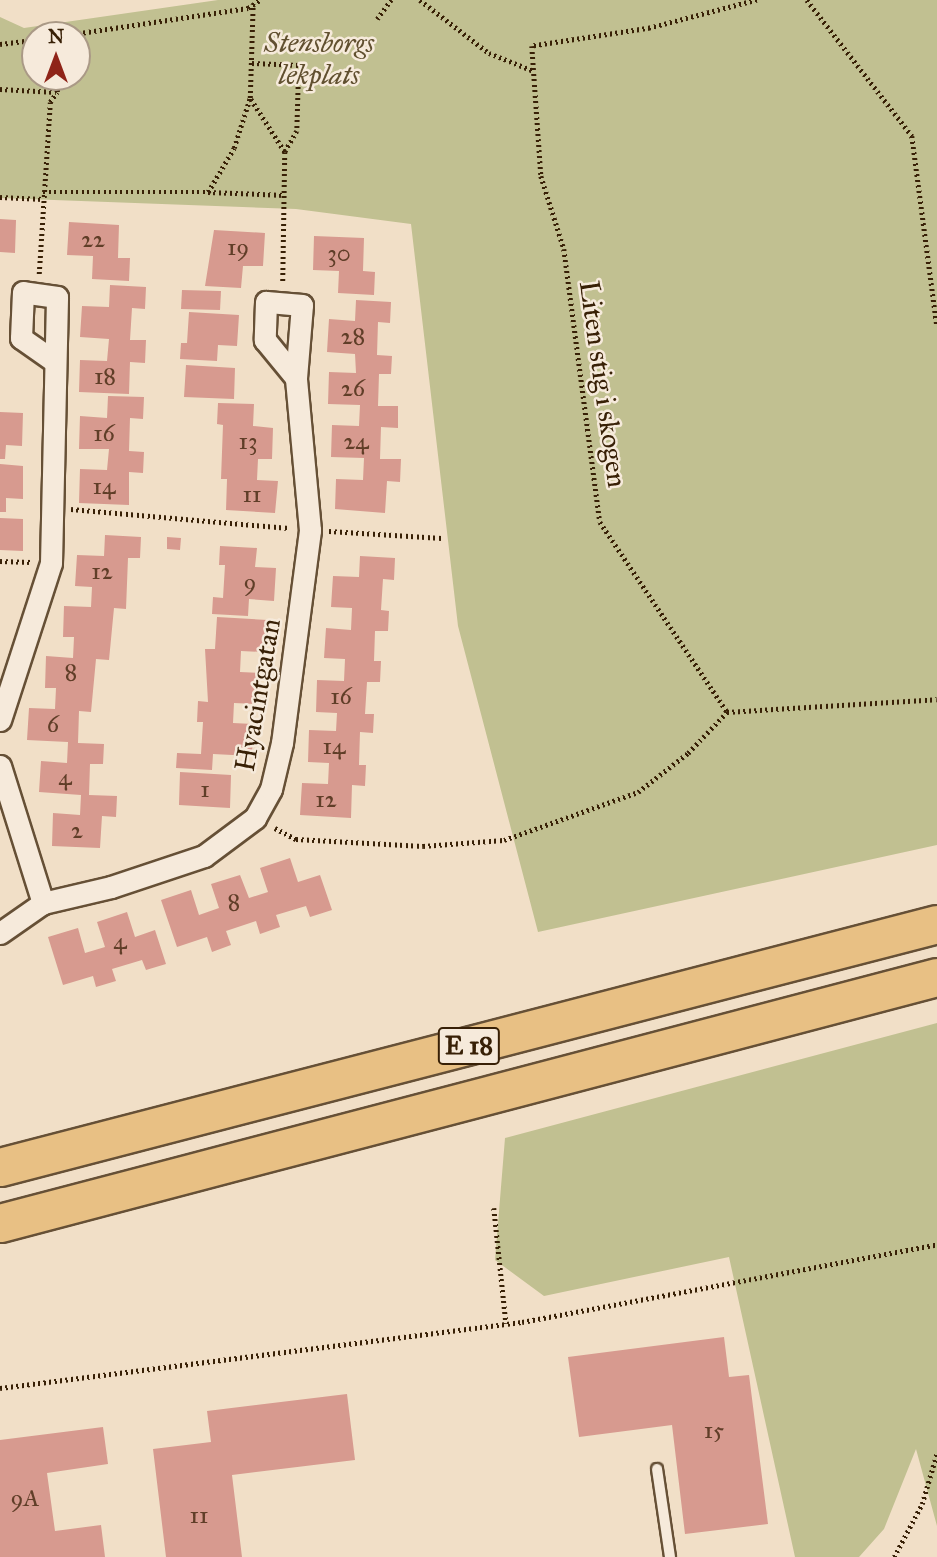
<!DOCTYPE html>
<html>
<head>
<meta charset="utf-8">
<style>
  body { margin:0 }
  #map { position:relative; width:937px; height:1557px; overflow:hidden; background:#f1dfc7; font-family:"IM FELL Great Primer",serif }
  div>[style] { position:absolute }
  [style*='--x'] { left:calc(var(--x)*1px); top:calc(var(--y)*1px); width:calc(var(--w)*1px); rotate:calc(var(--a)*1deg) }
  .green>* { inset:0; background:#c1c091 }
  .building>* { inset:0; background:#d79a8f }
  .path>* { height:4.5px; margin-top:-2.25px; transform-origin:0; background:repeating-linear-gradient(90deg,#382006 0 2px,transparent 0 5.5px) }
  .roads { filter:drop-shadow(2px 0 #665036) drop-shadow(-2px 0 #665036) drop-shadow(0 2px #665036) drop-shadow(0 -2px #665036) }
  .service>* { height:10px; margin:-5px; padding:0 5px; transform-origin:5px; border-radius:5px; background:#f6eadb }
  .minor>* { height:21px; margin:-10.5px; padding:0 10.5px; transform-origin:10.5px; border-radius:10.5px; background:#f6eadb }
  .motorway>* { height:37px; margin:-18.5px; padding:0 18.5px; transform-origin:18.5px; border-radius:18.5px; background:#e8c084 }
  span { translate:-50% -50%; white-space:nowrap; text-align:center; line-height:1.15; -webkit-text-stroke:5px #f6eadb; paint-order:stroke }
  .number-label { font-size:24px; color:#603e28 }
  .number-label span { -webkit-text-stroke-width:0 }
  .shield-label span { padding:2px 5px; background:#f6eadb; border:2px solid; border-radius:5px; -webkit-text-stroke-width:0 }
  .shield-label { font-size:26px; color:#382006; font-weight:700 }
  .park-label { font-size:28px; color:#615030; font-style:italic }
  .street-label { font-size:28px; color:#382006 }
  .north { position:absolute; left:21px; top:21px; width:70px; height:70px; box-sizing:border-box; background:#f6eadb; border:2px solid #aa9986; border-radius:50%; rotate:0deg; font-size:19px; font-weight:700; line-height:28px; text-align:center; color:#382006 }
  .north::after { content:''; display:block; margin:auto; width:24px; height:32px; background:#8f2418; clip-path:polygon(50% 0,100% 100%,50% 72%,0 100%) }
</style>
</head>
<body>
<div id="map">
  <div class="green">
    <i style="clip-path:polygon(evenodd,218px 0,937px 0,937px 845px,538px 932px,458px 626px,411px 224px,296px 209px,0 198px,0 17px,24px 28px,218px 0,35px 35px,77px 35px,77px 77px,35px 77px,35px 35px)"></i>
    <i style="clip-path:polygon(937px 1023px,937px 1526px,916px 1449px,884px 1529px,859px 1557px,795px 1557px,729px 1257px,544px 1296px,495px 1260px,505px 1138px)"></i>
  </div>
  <div class="building">
    <i style="clip-path:polygon(0 219px,16px 220px,15px 253px,0 252px)"></i>
    <i style="clip-path:polygon(69px 222px,119px 225px,118px 258px,130px 258px,129px 281px,92px 279px,93px 256px,67px 255px)"></i>
    <i style="clip-path:polygon(214px 230px,265px 233px,263px 266px,243px 266px,241px 288px,205px 286px)"></i>
    <i style="clip-path:polygon(314px 236px,364px 238px,363px 271px,375px 272px,374px 295px,338px 293px,339px 271px,313px 270px)"></i>
    <i style="clip-path:polygon(110px 285px,146px 287px,145px 309px,132px 308px,130px 340px,146px 340px,145px 363px,130px 362px,129px 394px,79px 392px,80px 360px,107px 361px,109px 339px,80px 337px,82px 306px,109px 307px)"></i>
    <i style="clip-path:polygon(182px 290px,221px 291px,220px 310px,181px 309px)"></i>
    <i style="clip-path:polygon(356px 300px,391px 302px,390px 323px,378px 322px,377px 355px,392px 356px,391px 374px,379px 374px,378px 406px,398px 406px,398px 428px,381px 427px,380px 459px,401px 459px,400px 482px,387px 481px,385px 513px,335px 509px,336px 479px,363px 480px,364px 458px,331px 457px,332px 425px,359px 426px,360px 405px,328px 404px,329px 372px,356px 373px,355px 354px,327px 352px,329px 319px,355px 321px)"></i>
    <i style="clip-path:polygon(189px 312px,239px 315px,237px 346px,218px 345px,217px 361px,180px 359px,181px 343px,187px 343px)"></i>
    <i style="clip-path:polygon(186px 365px,235px 368px,234px 399px,184px 397px)"></i>
    <i style="clip-path:polygon(108px 396px,144px 397px,143px 419px,130px 418px,129px 451px,144px 452px,143px 473px,129px 472px,129px 505px,79px 503px,80px 469px,107px 470px,109px 449px,79px 449px,80px 416px,107px 418px)"></i>
    <i style="clip-path:polygon(218px 403px,254px 404px,253px 426px,273px 428px,272px 459px,258px 459px,257px 480px,278px 481px,275px 513px,226px 510px,227px 479px,221px 479px,223px 425px,217px 424px)"></i>
    <i style="clip-path:polygon(0 412px,23px 413px,22px 446px,6px 445px,5px 459px,0 459px)"></i>
    <i style="clip-path:polygon(0 464px,23px 466px,23px 499px,6px 498px,6px 512px,0 512px)"></i>
    <i style="clip-path:polygon(0 518px,23px 519px,23px 551px,0 550px)"></i>
    <i style="clip-path:polygon(105px 535px,141px 537px,140px 558px,128px 558px,126px 609px,114px 608px,109px 660px,96px 659px,91px 712px,79px 711px,78px 743px,104px 744px,103px 764px,90px 764px,89px 795px,117px 796px,116px 817px,102px 816px,100px 848px,52px 846px,53px 813px,80px 815px,81px 795px,39px 792px,41px 761px,67px 763px,68px 742px,27px 740px,29px 708px,55px 709px,56px 688px,45px 688px,46px 656px,73px 658px,74px 637px,63px 637px,64px 606px,91px 607px,92px 587px,75px 586px,77px 555px,104px 556px)"></i>
    <i style="clip-path:polygon(167px 537px,181px 538px,180px 550px,167px 549px)"></i>
    <i style="clip-path:polygon(220px 546px,257px 548px,255px 567px,276px 568px,274px 601px,249px 599px,248px 616px,212px 614px,213px 597px,223px 598px,225px 565px,219px 565px)"></i>
    <i style="clip-path:polygon(360px 556px,395px 558px,394px 580px,383px 579px,381px 610px,389px 611px,388px 631px,375px 631px,374px 661px,381px 661px,380px 682px,367px 682px,365px 714px,374px 714px,373px 733px,360px 732px,359px 765px,366px 765px,365px 786px,352px 785px,351px 818px,300px 815px,302px 783px,328px 784px,329px 763px,308px 762px,309px 730px,336px 731px,337px 713px,316px 712px,317px 680px,344px 681px,345px 659px,324px 658px,326px 628px,351px 630px,352px 608px,331px 607px,333px 576px,359px 577px)"></i>
    <i style="clip-path:polygon(217px 617px,267px 620px,265px 652px,241px 651px,240px 672px,260px 673px,258px 704px,234px 703px,233px 723px,253px 724px,252px 756px,213px 754px,212px 770px,176px 768px,177px 753px,201px 754px,203px 722px,197px 722px,198px 701px,208px 702px,205px 649px,215px 649px)"></i>
    <i style="clip-path:polygon(180px 772px,231px 775px,230px 808px,179px 805px)"></i>
    <i style="clip-path:polygon(290px 858px,298px 882px,320px 875px,332px 910px,310px 917px,306px 906px,276px 915px,280px 927px,260px 934px,256px 921px,226px 931px,231px 945px,212px 952px,207px 937px,177px 947px,161px 900px,191px 890px,199px 915px,219px 908px,211px 884px,240px 875px,249px 898px,268px 892px,260px 868px)"></i>
    <i style="clip-path:polygon(127px 912px,135px 937px,155px 930px,166px 964px,146px 970px,142px 960px,112px 969px,116px 981px,96px 987px,93px 976px,63px 985px,48px 937px,78px 928px,85px 953px,105px 947px,97px 922px)"></i>
    <i style="clip-path:polygon(724px 1337px,729px 1377px,749px 1375px,768px 1524px,685px 1534px,672px 1425px,579px 1437px,568px 1357px)"></i>
    <i style="clip-path:polygon(347px 1394px,355px 1460px,232px 1475px,242px 1557px,166px 1557px,153px 1449px,211px 1442px,207px 1411px)"></i>
    <i style="clip-path:polygon(103px 1427px,108px 1464px,47px 1473px,55px 1531px,101px 1525px,105px 1557px,0 1557px,0 1440px)"></i>
  </div>
  <div class="path">
    <i style="--x:420;--y:0;--w:87;--a:37.5"></i>
    <i style="--x:489;--y:53;--w:48;--a:21.8"></i>
    <i style="--x:757;--y:0;--w:111;--a:165.3"></i>
    <i style="--x:650;--y:28;--w:119;--a:171.3"></i>
    <i style="--x:532;--y:46;--w:130;--a:86"></i>
    <i style="--x:541;--y:176;--w:77;--a:72.5"></i>
    <i style="--x:564;--y:249;--w:275;--a:82.5"></i>
    <i style="--x:600;--y:522;--w:229;--a:56.2"></i>
    <i style="--x:727;--y:712;--w:210;--a:-3.5"></i>
    <i style="--x:807;--y:0;--w:172;--a:52.3"></i>
    <i style="--x:912;--y:136;--w:192;--a:82.5"></i>
    <i style="--x:377;--y:19;--w:24;--a:-54"></i>
    <i style="--x:67;--y:35;--w:183;--a:-8.5"></i>
    <i style="--x:248;--y:8;--w:14;--a:-34"></i>
    <i style="--x:0;--y:44;--w:35;--a:-7"></i>
    <i style="--x:252;--y:63;--w:47;--a:2.4"></i>
    <i style="--x:299;--y:65;--w:66;--a:91.7"></i>
    <i style="--x:297;--y:131;--w:24;--a:120"></i>
    <i style="--x:0;--y:89;--w:56;--a:3.1"></i>
    <i style="--x:251;--y:99;--w:63;--a:57.3"></i>
    <i style="--x:285;--y:152;--w:131;--a:90.9"></i>
    <i style="--x:43;--y:192;--w:165;--a:0"></i>
    <i style="--x:208;--y:192;--w:51;--a:-59.4"></i>
    <i style="--x:234;--y:148;--w:52;--a:-72.3"></i>
    <i style="--x:250;--y:98;--w:94;--a:-88.2"></i>
    <i style="--x:208;--y:192;--w:77;--a:2.2"></i>
    <i style="--x:0;--y:197;--w:43;--a:2.7"></i>
    <i style="--x:39;--y:274;--w:172;--a:-86.3"></i>
    <i style="--x:50;--y:102;--w:12;--a:-55"></i>
    <i style="--x:57;--y:92;--w:15;--a:-86"></i>
    <i style="--x:71;--y:509;--w:219;--a:5"></i>
    <i style="--x:329;--y:531;--w:113;--a:3.5"></i>
    <i style="--x:0;--y:561;--w:31;--a:2"></i>
    <i style="--x:275;--y:828;--w:24;--a:28"></i>
    <i style="--x:296;--y:839;--w:127;--a:3.2"></i>
    <i style="--x:423;--y:846;--w:81;--a:-4.2"></i>
    <i style="--x:504;--y:840;--w:142;--a:-19.7"></i>
    <i style="--x:638;--y:792;--w:63;--a:-38"></i>
    <i style="--x:688;--y:753;--w:57;--a:-46.4"></i>
    <i style="--x:494;--y:1208;--w:116;--a:84"></i>
    <i style="--x:0;--y:1388;--w:526;--a:-7.21"></i>
    <i style="--x:522;--y:1322;--w:422;--a:-10.6"></i>
    <i style="--x:894;--y:1557;--w:60;--a:-62.2"></i>
    <i style="--x:922;--y:1504;--w:53;--a:-73.6"></i>
  </div>
  <div class="roads">
    <div class="service">
      <i style="--x:657;--y:1469;--w:89;--a:81.6"></i>
    </div>
    <div class="minor">
      <i style="--x:0;--y:720;--w:165;--a:-72"></i>
      <i style="--x:51;--y:563;--w:266;--a:-88.7"></i>
      <i style="--x:57;--y:297;--w:34;--a:-172"></i>
      <i style="--x:23;--y:292;--w:46;--a:92.5"></i>
      <i style="--x:21;--y:338;--w:40;--a:34.9"></i>
      <i style="--x:0;--y:766;--w:144;--a:72.6"></i>
      <i style="--x:0;--y:933;--w:52;--a:-34.9"></i>
      <i style="--x:43;--y:903;--w:70;--a:-13.2"></i>
      <i style="--x:111;--y:887;--w:98;--a:-18.4"></i>
      <i style="--x:204;--y:856;--w:64;--a:-36.7"></i>
      <i style="--x:255;--y:818;--w:33;--a:-61"></i>
      <i style="--x:271;--y:789;--w:47;--a:-76.6"></i>
      <i style="--x:282;--y:743;--w:215;--a:-82.5"></i>
      <i style="--x:310;--y:530;--w:153;--a:-95.3"></i>
      <i style="--x:296;--y:378;--w:73;--a:-85.3"></i>
      <i style="--x:302;--y:305;--w:36;--a:-175"></i>
      <i style="--x:266;--y:302;--w:38;--a:92"></i>
      <i style="--x:265;--y:340;--w:49;--a:50.8"></i>
    </div>
    <div class="motorway">
      <i style="--x:0;--y:1167;--w:968;--a:-14.54"></i>
      <i style="--x:0;--y:1223;--w:969;--a:-14.71"></i>
    </div>
  </div>
  <div class="number-label">
    <span style="left:93px;top:240px">22</span>
    <span style="left:238px;top:248px">19</span>
    <span style="left:339px;top:254px">30</span>
    <span style="left:353px;top:337px">28</span>
    <span style="left:105px;top:377px">18</span>
    <span style="left:353px;top:389px">26</span>
    <span style="left:104px;top:434px">16</span>
    <span style="left:248px;top:442px">13</span>
    <span style="left:356px;top:442px">24</span>
    <span style="left:104px;top:487px">14</span>
    <span style="left:252px;top:495px">11</span>
    <span style="left:102px;top:572px">12</span>
    <span style="left:250px;top:583px">9</span>
    <span style="left:71px;top:673px">8</span>
    <span style="left:341px;top:697px">16</span>
    <span style="left:53px;top:725px">6</span>
    <span style="left:334px;top:747px">14</span>
    <span style="left:65px;top:778px">4</span>
    <span style="left:205px;top:790px">1</span>
    <span style="left:326px;top:800px">12</span>
    <span style="left:77px;top:831px">2</span>
    <span style="left:234px;top:903px">8</span>
    <span style="left:120px;top:942px">4</span>
    <span style="left:714px;top:1431px">15</span>
    <span style="left:25px;top:1499px">9A</span>
    <span style="left:199px;top:1516px">11</span>
  </div>
  <div class="shield-label">
    <span style="left:469px;top:1046px">E 18</span>
  </div>
  <div class="park-label">
    <span style="left:319px;top:59px">Stensborgs<br>lekplats</span>
  </div>
  <div class="street-label">
    <span style="left:603px;top:384px;rotate:82deg">Liten stig i skogen</span>
    <span style="left:258px;top:695px;rotate:-80deg">Hyacintgatan</span>
  </div>
  <div class="north">N</div>
</div>
</body>
</html>
